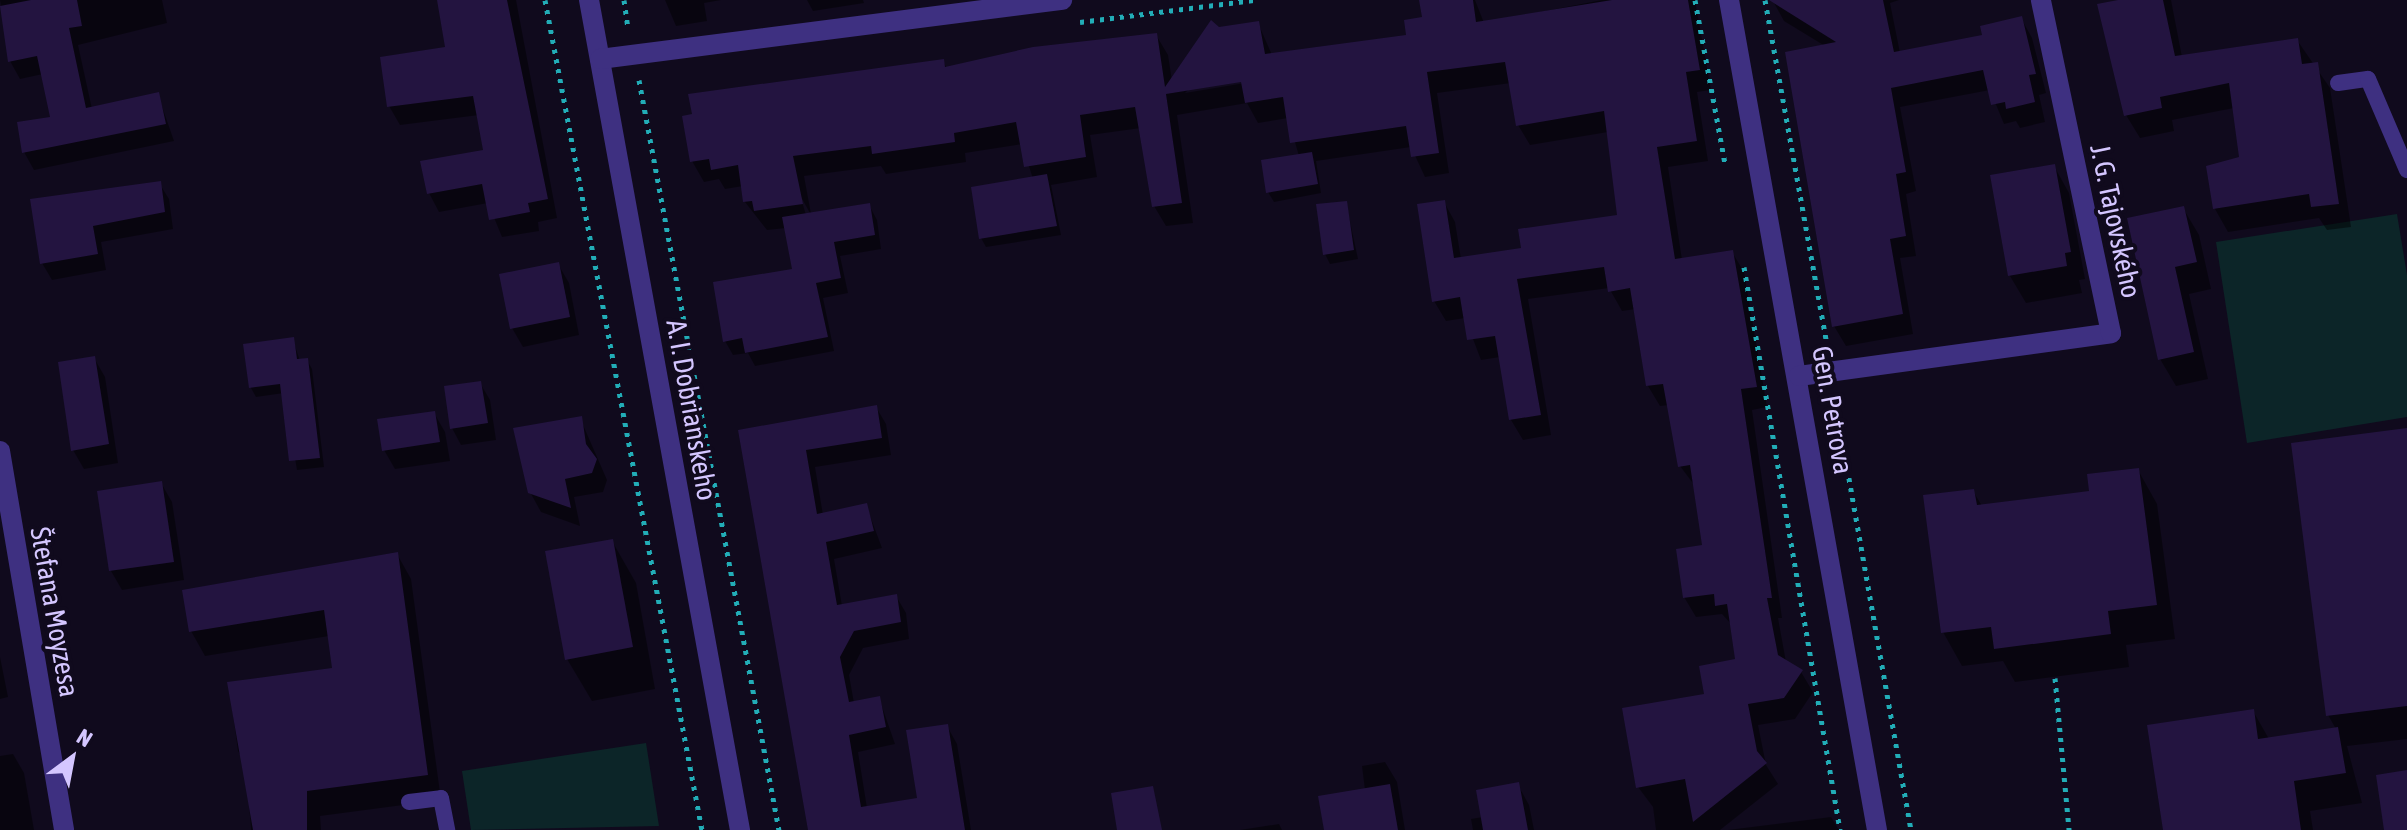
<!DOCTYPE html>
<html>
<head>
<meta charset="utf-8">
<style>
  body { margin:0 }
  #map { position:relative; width:2407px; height:830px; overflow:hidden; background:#100a1d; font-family:"Asap Condensed",sans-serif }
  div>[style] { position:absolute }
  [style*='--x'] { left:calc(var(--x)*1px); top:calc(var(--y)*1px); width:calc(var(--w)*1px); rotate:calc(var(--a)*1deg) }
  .green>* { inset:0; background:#0c2528 }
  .shadow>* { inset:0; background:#0007 }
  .building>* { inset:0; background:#231440 }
  .path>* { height:5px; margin-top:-2.5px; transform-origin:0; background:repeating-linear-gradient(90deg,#22adb7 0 4px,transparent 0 10px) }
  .lane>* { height:16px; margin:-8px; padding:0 8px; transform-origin:8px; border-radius:8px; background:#3e3081 }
  .street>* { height:20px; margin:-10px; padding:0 10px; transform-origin:10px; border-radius:10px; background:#3e3081 }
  span { translate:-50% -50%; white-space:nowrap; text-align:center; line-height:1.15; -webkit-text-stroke:8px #100a1d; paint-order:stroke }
  .street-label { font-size:28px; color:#d4c6ff }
  .north { position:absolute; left:32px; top:718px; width:80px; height:80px; -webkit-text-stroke:6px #100a1d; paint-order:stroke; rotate:32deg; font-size:22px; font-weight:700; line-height:32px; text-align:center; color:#d4c6ff }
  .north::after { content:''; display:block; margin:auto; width:28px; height:36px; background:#d4c6ff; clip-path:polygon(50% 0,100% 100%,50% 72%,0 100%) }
</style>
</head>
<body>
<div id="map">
  <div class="green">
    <i style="clip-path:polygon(2397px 214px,2407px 275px,2407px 417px,2247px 443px,2216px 242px)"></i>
    <i style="clip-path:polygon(646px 743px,659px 826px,471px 830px,462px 771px)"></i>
  </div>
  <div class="shadow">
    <i style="clip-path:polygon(0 0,162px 0,167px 23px,78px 45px,92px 109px,158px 95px,174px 141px,34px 170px,24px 152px,52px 119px,43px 74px,20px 79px,10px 61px)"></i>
    <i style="clip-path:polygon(439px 0,516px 0,557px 218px,538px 222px,539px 231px,502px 237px,488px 203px,439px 212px,429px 193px,486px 151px,479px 115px,400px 125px,389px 106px,447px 48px)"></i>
    <i style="clip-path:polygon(665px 0,721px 0,704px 3px,707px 21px,676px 26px)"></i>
    <i style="clip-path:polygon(807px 0,863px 0,864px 3px,813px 11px)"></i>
    <i style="clip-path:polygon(evenodd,1422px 0,1475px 0,1484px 23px,1602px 0,1695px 0,1711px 90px,1697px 92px,1708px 161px,1668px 167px,1682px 260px,1732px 252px,1744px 272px,1767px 407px,1752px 410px,1782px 618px,1778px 618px,1786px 662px,1801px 672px,1813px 692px,1795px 719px,1758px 725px,1766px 765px,1778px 784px,1720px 830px,1656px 830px,1653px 807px,1638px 787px,1737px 661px,1732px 625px,1722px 614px,1696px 617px,1684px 597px,1704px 547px,1695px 486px,1680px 466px,1669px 405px,1660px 406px,1648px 386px,1636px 309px,1622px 311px,1609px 288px,1528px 299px,1551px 435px,1523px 440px,1511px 420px,1500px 357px,1481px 360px,1465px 318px,1446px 321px,1434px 301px,1444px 202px,1455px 222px,1461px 259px,1523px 250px,1619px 217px,1608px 132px,1530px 145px,1518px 125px,1511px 83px,1437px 93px,1449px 173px,1425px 177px,1411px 147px,1316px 161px,1321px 193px,1274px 202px,1268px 192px,1299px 156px,1288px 118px,1258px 123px,1247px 103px,1177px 115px,1193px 223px,1166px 226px,1154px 206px,1141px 128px,1090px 135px,1097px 177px,1051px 185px,1061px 235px,986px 247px,981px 238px,1033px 179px,1022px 144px,965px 153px,966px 162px,886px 174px,881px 166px,804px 176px,811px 214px,869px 205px,877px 220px,881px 249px,840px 256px,848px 293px,823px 298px,834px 351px,755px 366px,748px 353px,733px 355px,725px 341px,794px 270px,786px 228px,767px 230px,745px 202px,743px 186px,725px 189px,719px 179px,704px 182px,692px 161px,943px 61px,947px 69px,1156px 35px,1168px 55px,1172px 81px,1219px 30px,1258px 23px,1272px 55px,1408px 36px,1424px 18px,1422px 0,1250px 78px,1251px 82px,1185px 93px,1190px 88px,1250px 78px,1422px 0,800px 195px,811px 215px,806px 215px,800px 195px)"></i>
    <i style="clip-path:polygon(1899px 0,1890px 3px,1900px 53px,1985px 37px,2021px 18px,2032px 38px,2046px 93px,2039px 95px,2045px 122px,2020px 128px,2016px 121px,2004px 124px,1990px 90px,1900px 107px,1916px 191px,1906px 194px,1916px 256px,1900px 258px,1913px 334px,1846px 346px,1834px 326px,1825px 46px,1784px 21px,1773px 1px)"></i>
    <i style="clip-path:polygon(2128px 0,2171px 0,2182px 57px,2297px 40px,2330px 88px,2351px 227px,2327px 230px,2319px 218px,2228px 232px,2215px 209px,2242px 158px,2234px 108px,2172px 120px,2174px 131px,2140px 138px,2126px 115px)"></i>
    <i style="clip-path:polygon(2054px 166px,2069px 193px,2085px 279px,2079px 280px,2082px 293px,2026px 303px,2010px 276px)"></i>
    <i style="clip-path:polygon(159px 183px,169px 199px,173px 229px,101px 242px,106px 270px,52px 280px,42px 263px,32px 201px)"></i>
    <i style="clip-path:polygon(1346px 203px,1358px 259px,1330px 264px,1325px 254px)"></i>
    <i style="clip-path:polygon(2183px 208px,2199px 235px,2211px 289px,2189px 294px,2208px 379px,2176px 386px,2160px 359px)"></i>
    <i style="clip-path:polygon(558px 264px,569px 283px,579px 335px,523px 347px,512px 328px)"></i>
    <i style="clip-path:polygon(293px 340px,300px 361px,307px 360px,312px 369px,324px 467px,297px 470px,284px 393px,256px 397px,251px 388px,245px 346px)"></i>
    <i style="clip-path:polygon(94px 358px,105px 377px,118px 463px,84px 469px,73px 450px)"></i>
    <i style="clip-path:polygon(480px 383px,490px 400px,496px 440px,461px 445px,452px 428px)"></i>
    <i style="clip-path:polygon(876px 407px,886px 424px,891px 455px,815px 467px,823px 515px,866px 505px,882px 548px,834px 559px,842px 606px,896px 596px,906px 613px,909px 639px,863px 648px,849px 675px,854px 703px,879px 698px,895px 744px,858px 752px,867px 808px,919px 799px,947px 726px,957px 744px,971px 830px,809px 830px,740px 432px)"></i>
    <i style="clip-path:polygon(434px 413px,445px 432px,450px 461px,395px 469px,384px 450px)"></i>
    <i style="clip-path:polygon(580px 418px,607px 480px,603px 492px,574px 497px,580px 526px,541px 512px,530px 492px)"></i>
    <i style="clip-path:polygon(2407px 430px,2407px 739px,2347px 746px,2362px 803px,2310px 811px,2313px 830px,2165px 830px,2253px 711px,2269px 739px,2336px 729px,2328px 715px)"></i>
    <i style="clip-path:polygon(2138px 470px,2157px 504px,2175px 639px,2126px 645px,2129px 667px,2015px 682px,2003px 661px,1962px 666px,1943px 632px,1973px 491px,1982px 506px,2091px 493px)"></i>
    <i style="clip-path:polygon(161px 483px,172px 502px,184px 580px,122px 590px,111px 571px)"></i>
    <i style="clip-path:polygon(612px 541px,636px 583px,655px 689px,592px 701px,567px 659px)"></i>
    <i style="clip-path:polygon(397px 554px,411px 579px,441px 800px,320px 816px,321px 830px,251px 830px,246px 764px,238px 751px,229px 684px,334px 670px,329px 636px,205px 656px,191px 631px)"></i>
    <i style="clip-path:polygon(0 657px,8px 697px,0 699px)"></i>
    <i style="clip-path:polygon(13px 754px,24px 773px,34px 830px,0 830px,0 756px)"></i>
    <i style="clip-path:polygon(1385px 762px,1397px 782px,1405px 830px,1326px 830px,1365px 790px,1362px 766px)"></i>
    <i style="clip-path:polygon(1518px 785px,1529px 805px,1534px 830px,1473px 830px,1471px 819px,1483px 817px)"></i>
    <i style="clip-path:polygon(1831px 817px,1839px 830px,1728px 830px)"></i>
    <i style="clip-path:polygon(1279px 824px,1282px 830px,1240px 830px)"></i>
  </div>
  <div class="building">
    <i style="clip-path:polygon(31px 0,77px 0,82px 26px,69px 28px,86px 108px,159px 92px,166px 124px,22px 153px,17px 122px,50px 117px,37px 56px,8px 62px,0 6px)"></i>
    <i style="clip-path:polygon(437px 0,507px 0,548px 199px,528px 203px,530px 212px,489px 220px,482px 184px,427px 194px,420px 161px,483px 150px,473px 96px,387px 107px,380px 57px,445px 47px)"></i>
    <i style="clip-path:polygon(1419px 0,1473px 0,1476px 22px,1612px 0,1688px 0,1700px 70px,1686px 72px,1697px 141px,1657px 147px,1675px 259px,1733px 250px,1757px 387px,1741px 389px,1772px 598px,1767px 598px,1778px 655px,1803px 670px,1784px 698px,1748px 704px,1757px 751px,1767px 763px,1693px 822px,1685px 779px,1636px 788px,1622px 708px,1704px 694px,1699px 666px,1735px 659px,1727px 604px,1715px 606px,1714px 594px,1683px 598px,1676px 549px,1702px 545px,1690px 465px,1678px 467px,1663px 384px,1646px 386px,1630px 288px,1608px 292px,1604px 267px,1517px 279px,1541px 415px,1509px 420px,1495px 336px,1467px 340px,1460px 297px,1432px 302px,1417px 204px,1445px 200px,1454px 258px,1521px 248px,1518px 229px,1617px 215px,1604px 111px,1516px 126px,1505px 62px,1427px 72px,1439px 153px,1411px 157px,1406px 126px,1290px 143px,1283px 97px,1245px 103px,1241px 82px,1166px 94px,1182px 203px,1152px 207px,1135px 107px,1080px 115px,1086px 157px,1024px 167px,1016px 122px,954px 133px,955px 142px,872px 154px,871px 146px,793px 156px,803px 204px,754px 211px,752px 201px,743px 202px,738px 165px,711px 170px,709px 159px,690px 162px,682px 116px,692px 114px,688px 94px,944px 59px,945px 67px,1033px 47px,1157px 33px,1165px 87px,1211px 20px,1219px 27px,1259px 21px,1265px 54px,1406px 35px,1404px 20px,1422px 17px)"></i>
    <i style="clip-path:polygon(1769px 0,1883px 0,1894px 52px,1982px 35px,1980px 26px,2022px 16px,2036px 74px,2029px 75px,2035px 102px,2006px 109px,2005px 102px,1991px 105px,1983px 70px,1891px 88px,1906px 172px,1896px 174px,1906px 236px,1890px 239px,1903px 314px,1832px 327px,1785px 52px,1836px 42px)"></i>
    <i style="clip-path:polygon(2118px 0,2163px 0,2175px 56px,2298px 38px,2302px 64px,2318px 62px,2339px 204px,2311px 207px,2309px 194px,2213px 209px,2206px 166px,2239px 157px,2229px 83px,2160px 97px,2162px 108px,2124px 116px,2097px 4px)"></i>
    <i style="clip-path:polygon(1312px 152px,1318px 184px,1266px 193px,1261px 160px)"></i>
    <i style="clip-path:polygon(2055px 164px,2071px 252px,2065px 253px,2067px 266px,2008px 276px,1990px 175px)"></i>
    <i style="clip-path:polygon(1047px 174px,1057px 226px,979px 239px,971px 187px)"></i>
    <i style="clip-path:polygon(161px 181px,165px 212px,93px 226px,98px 254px,40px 264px,30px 199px)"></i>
    <i style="clip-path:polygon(1347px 201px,1354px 250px,1323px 255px,1316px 204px)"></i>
    <i style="clip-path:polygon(870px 203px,875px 235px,834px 242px,841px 278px,816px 283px,828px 337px,745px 353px,742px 338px,723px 342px,713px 282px,792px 269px,782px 217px)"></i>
    <i style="clip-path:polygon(2184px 206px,2197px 262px,2175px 267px,2194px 352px,2158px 360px,2127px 218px)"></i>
    <i style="clip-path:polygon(559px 262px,570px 317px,510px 329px,499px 274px)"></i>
    <i style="clip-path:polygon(294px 337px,297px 359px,308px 358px,320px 458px,289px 461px,280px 384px,249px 388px,243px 344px)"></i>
    <i style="clip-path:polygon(95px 356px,109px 444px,71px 451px,58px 362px)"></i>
    <i style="clip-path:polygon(481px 381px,488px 423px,450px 429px,444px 386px)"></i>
    <i style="clip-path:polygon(877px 405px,882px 438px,806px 450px,817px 514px,867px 503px,874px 531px,826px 542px,837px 605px,897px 594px,901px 622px,854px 631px,840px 657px,849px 702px,880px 696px,886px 727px,849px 735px,861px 807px,917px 798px,906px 730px,948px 724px,965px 830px,808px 830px,738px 430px)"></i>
    <i style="clip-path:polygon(435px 411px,440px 442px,382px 451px,377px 419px)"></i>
    <i style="clip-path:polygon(582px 416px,586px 444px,597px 459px,592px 473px,565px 479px,571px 508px,528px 493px,513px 428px)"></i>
    <i style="clip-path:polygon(2407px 428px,2407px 706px,2326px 716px,2291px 443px)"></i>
    <i style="clip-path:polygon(2139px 468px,2157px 605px,2108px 611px,2111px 634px,1994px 649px,1991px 627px,1941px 633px,1923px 495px,1974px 489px,1977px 505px,2089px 491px,2087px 474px)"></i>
    <i style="clip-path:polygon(162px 481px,174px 562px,109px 571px,97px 491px)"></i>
    <i style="clip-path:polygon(613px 539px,633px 647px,565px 660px,545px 551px)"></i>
    <i style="clip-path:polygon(398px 552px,428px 775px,307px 791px,307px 830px,253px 830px,227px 682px,332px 668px,324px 610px,189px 632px,182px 590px)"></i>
    <i style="clip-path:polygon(2254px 709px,2258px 739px,2338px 727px,2346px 773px,2294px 781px,2301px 830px,2163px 830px,2147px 725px)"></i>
    <i style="clip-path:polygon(2407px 770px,2407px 830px,2384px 830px,2376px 775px)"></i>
    <i style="clip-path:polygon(1519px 782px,1528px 830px,1483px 830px,1476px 790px)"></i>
    <i style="clip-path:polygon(1390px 784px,1398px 830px,1324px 830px,1318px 796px)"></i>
    <i style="clip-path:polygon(1153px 786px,1162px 830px,1117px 830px,1111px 793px)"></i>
  </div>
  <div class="path">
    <i style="--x:545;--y:0;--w:845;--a:79.29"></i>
    <i style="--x:624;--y:0;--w:27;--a:82"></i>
    <i style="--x:1695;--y:0;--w:166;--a:79.6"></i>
    <i style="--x:1765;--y:0;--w:351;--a:79.8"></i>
    <i style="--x:1080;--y:22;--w:175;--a:-7.2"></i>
    <i style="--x:639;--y:80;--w:763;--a:79.43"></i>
    <i style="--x:1744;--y:267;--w:571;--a:80.32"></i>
    <i style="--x:1835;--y:399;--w:438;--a:80"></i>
    <i style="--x:2055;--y:678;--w:153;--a:84.7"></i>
  </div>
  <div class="lane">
    <i style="--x:2338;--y:83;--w:30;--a:-8"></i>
    <i style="--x:2368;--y:79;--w:99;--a:66.8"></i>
    <i style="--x:409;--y:802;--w:32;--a:-7"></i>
    <i style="--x:441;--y:798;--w:33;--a:79"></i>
  </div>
  <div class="street">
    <i style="--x:589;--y:0;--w:844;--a:79.69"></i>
    <i style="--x:1729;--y:0;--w:843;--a:79.89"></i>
    <i style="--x:600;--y:59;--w:466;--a:-7.3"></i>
    <i style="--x:1799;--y:376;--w:315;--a:-7.8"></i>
    <i style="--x:2111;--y:333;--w:340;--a:-101.9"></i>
    <i style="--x:0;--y:451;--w:384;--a:80.4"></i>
  </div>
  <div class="street-label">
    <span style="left:2116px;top:221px;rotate:78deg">J. G. Tajovského</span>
    <span style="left:692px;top:410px;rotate:80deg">A. I. Dobrianskeho</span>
    <span style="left:1833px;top:410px;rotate:80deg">Gen. Petrova</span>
    <span style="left:55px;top:612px;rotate:80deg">Štefana Moyzesa</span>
  </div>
  <div class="north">N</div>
</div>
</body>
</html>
